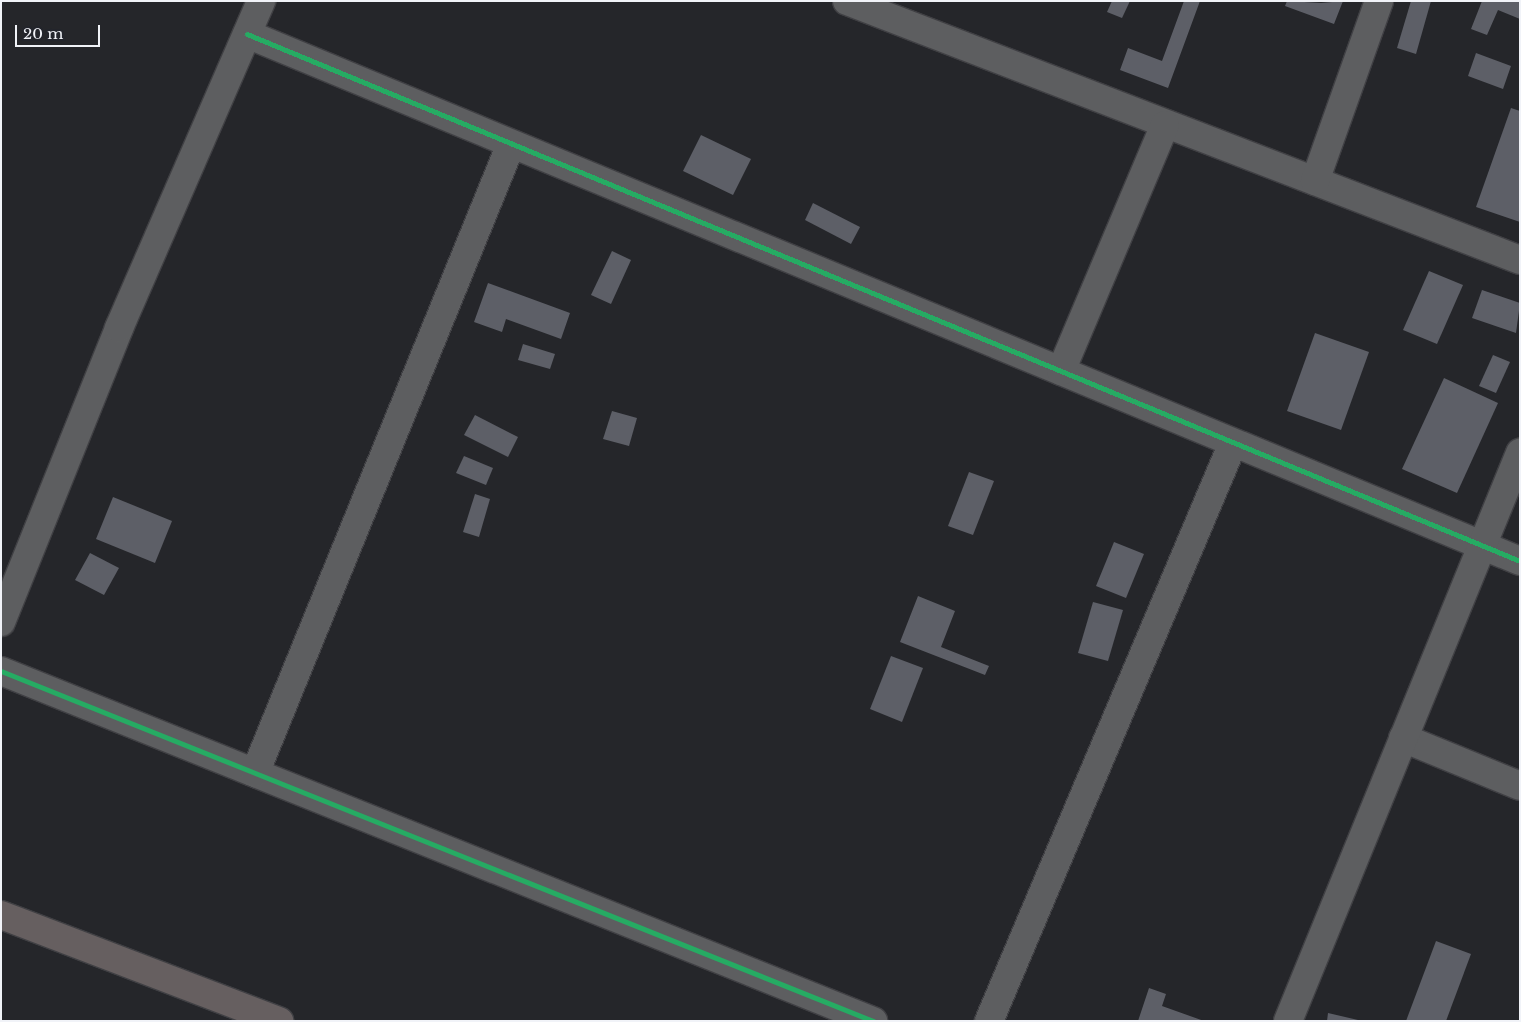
<!DOCTYPE html>
<html>
<head>
<meta charset="utf-8">
<style>
  body { margin:0 }
  #map { position:relative; width:1521px; height:1022px; overflow:hidden; background:#25262a; font-family:"Libre Baskerville",serif }
  div>[style] { position:absolute }
  [style*='--x'] { left:calc(var(--x)*1px); top:calc(var(--y)*1px); width:calc(var(--w)*1px); rotate:calc(var(--a)*1deg) }
  .building>* { inset:0; background:#5d5f67 }
  .roads { filter:drop-shadow(1px 0 #404044) drop-shadow(-1px 0 #404044) drop-shadow(0 1px #404044) drop-shadow(0 -1px #404044) }
  .minor>* { height:28px; margin:-14px; padding:0 14px; transform-origin:14px; border-radius:14px; background:#5d5e60 }
  .major>* { height:28px; margin:-14px; padding:0 14px; transform-origin:14px; border-radius:14px; background:#665f60 }
  .cycleway>* { height:5px; margin:-2.5px; padding:0 2.5px; transform-origin:2.5px; border-radius:2.5px; background:#26ab63 }
  span { translate:-50% -50%; white-space:nowrap; text-align:center; line-height:1.15; -webkit-text-stroke:5px #23252c; paint-order:stroke }
  .frame { position:absolute; inset:0; border:2px solid #f1f3f8; pointer-events:none }
  .scale { position:absolute; left:15px; top:25px; width:85px; height:22px; box-sizing:border-box; border:2px solid #f1f3f8; border-top:0; padding-left:6px; font-size:15px; line-height:18px; white-space:nowrap; color:#f1f3f8; -webkit-text-stroke:4px #23252c; paint-order:stroke }
</style>
</head>
<body>
<div id="map">
  <div class="building">
    <i style="clip-path:polygon(1112px 1px,1130px 1px,1122px 18px,1107px 12px)"></i>
    <i style="clip-path:polygon(1184px 1px,1200px 1px,1168px 88px,1120px 70px,1128px 48px,1162px 61px)"></i>
    <i style="clip-path:polygon(1287px 1px,1321px 3px,1343px 1px,1334px 24px,1285px 6px)"></i>
    <i style="clip-path:polygon(1411px 1px,1431px 1px,1416px 54px,1397px 48px)"></i>
    <i style="clip-path:polygon(1482px 1px,1520px 1px,1520px 19px,1498px 10px,1487px 35px,1471px 29px)"></i>
    <i style="clip-path:polygon(1476px 53px,1511px 66px,1503px 89px,1468px 76px)"></i>
    <i style="clip-path:polygon(1511px 108px,1520px 111px,1520px 222px,1476px 207px)"></i>
    <i style="clip-path:polygon(701px 135px,751px 159px,733px 195px,683px 171px)"></i>
    <i style="clip-path:polygon(813px 203px,860px 227px,851px 244px,805px 220px)"></i>
    <i style="clip-path:polygon(612px 251px,631px 260px,611px 304px,591px 295px)"></i>
    <i style="clip-path:polygon(1429px 271px,1463px 285px,1437px 344px,1403px 330px)"></i>
    <i style="clip-path:polygon(488px 283px,570px 313px,561px 339px,506px 319px,502px 332px,474px 322px)"></i>
    <i style="clip-path:polygon(1482px 290px,1520px 303px,1516px 333px,1472px 318px)"></i>
    <i style="clip-path:polygon(1315px 333px,1369px 352px,1341px 430px,1287px 411px)"></i>
    <i style="clip-path:polygon(523px 344px,555px 354px,550px 369px,518px 360px)"></i>
    <i style="clip-path:polygon(1493px 355px,1510px 362px,1496px 393px,1479px 386px)"></i>
    <i style="clip-path:polygon(1444px 378px,1498px 403px,1457px 493px,1402px 469px)"></i>
    <i style="clip-path:polygon(612px 411px,637px 418px,629px 446px,603px 439px)"></i>
    <i style="clip-path:polygon(475px 415px,518px 437px,508px 457px,464px 435px)"></i>
    <i style="clip-path:polygon(464px 456px,493px 468px,486px 485px,456px 473px)"></i>
    <i style="clip-path:polygon(969px 472px,994px 481px,973px 535px,948px 526px)"></i>
    <i style="clip-path:polygon(475px 494px,490px 499px,479px 537px,463px 532px)"></i>
    <i style="clip-path:polygon(113px 497px,172px 521px,155px 563px,96px 539px)"></i>
    <i style="clip-path:polygon(1114px 542px,1144px 554px,1126px 598px,1096px 586px)"></i>
    <i style="clip-path:polygon(90px 553px,119px 568px,104px 595px,75px 580px)"></i>
    <i style="clip-path:polygon(918px 596px,955px 611px,941px 647px,989px 666px,985px 675px,900px 642px)"></i>
    <i style="clip-path:polygon(1093px 602px,1123px 610px,1108px 661px,1078px 653px)"></i>
    <i style="clip-path:polygon(891px 656px,923px 668px,902px 722px,870px 709px)"></i>
    <i style="clip-path:polygon(1436px 941px,1471px 954px,1446px 1021px,1406px 1021px)"></i>
    <i style="clip-path:polygon(1149px 988px,1166px 994px,1162px 1006px,1204px 1021px,1138px 1021px)"></i>
    <i style="clip-path:polygon(1328px 1013px,1358px 1020px,1358px 1021px,1327px 1021px)"></i>
  </div>
  <div class="roads">
    <div class="minor">
      <i style="--x:847;--y:1;--w:721;--a:21.05"></i>
      <i style="--x:247;--y:34;--w:1378;--a:22.49"></i>
      <i style="--x:1315;--y:181;--w:191;--a:-70.4"></i>
      <i style="--x:1061;--y:371;--w:267;--a:-67.1"></i>
      <i style="--x:1;--y:622;--w:317;--a:-68.1"></i>
      <i style="--x:119;--y:328;--w:357;--a:-66.5"></i>
      <i style="--x:1;--y:671;--w:940;--a:21.87"></i>
      <i style="--x:1403;--y:738;--w:126;--a:22.3"></i>
      <i style="--x:255;--y:773;--w:679;--a:-67.85"></i>
      <i style="--x:989;--y:1021;--w:627;--a:-67.11"></i>
      <i style="--x:1288;--y:1021;--w:614;--a:-67.78"></i>
    </div>
    <div class="major">
      <i style="--x:1;--y:915;--w:298;--a:20.9"></i>
    </div>
  </div>
  <div class="cycleway">
    <i style="--x:247;--y:34;--w:1378;--a:22.49"></i>
    <i style="--x:1;--y:671;--w:940;--a:21.87"></i>
  </div>
  <div class="frame"></div>
  <div class="scale">20 m</div>
</div>
</body>
</html>
